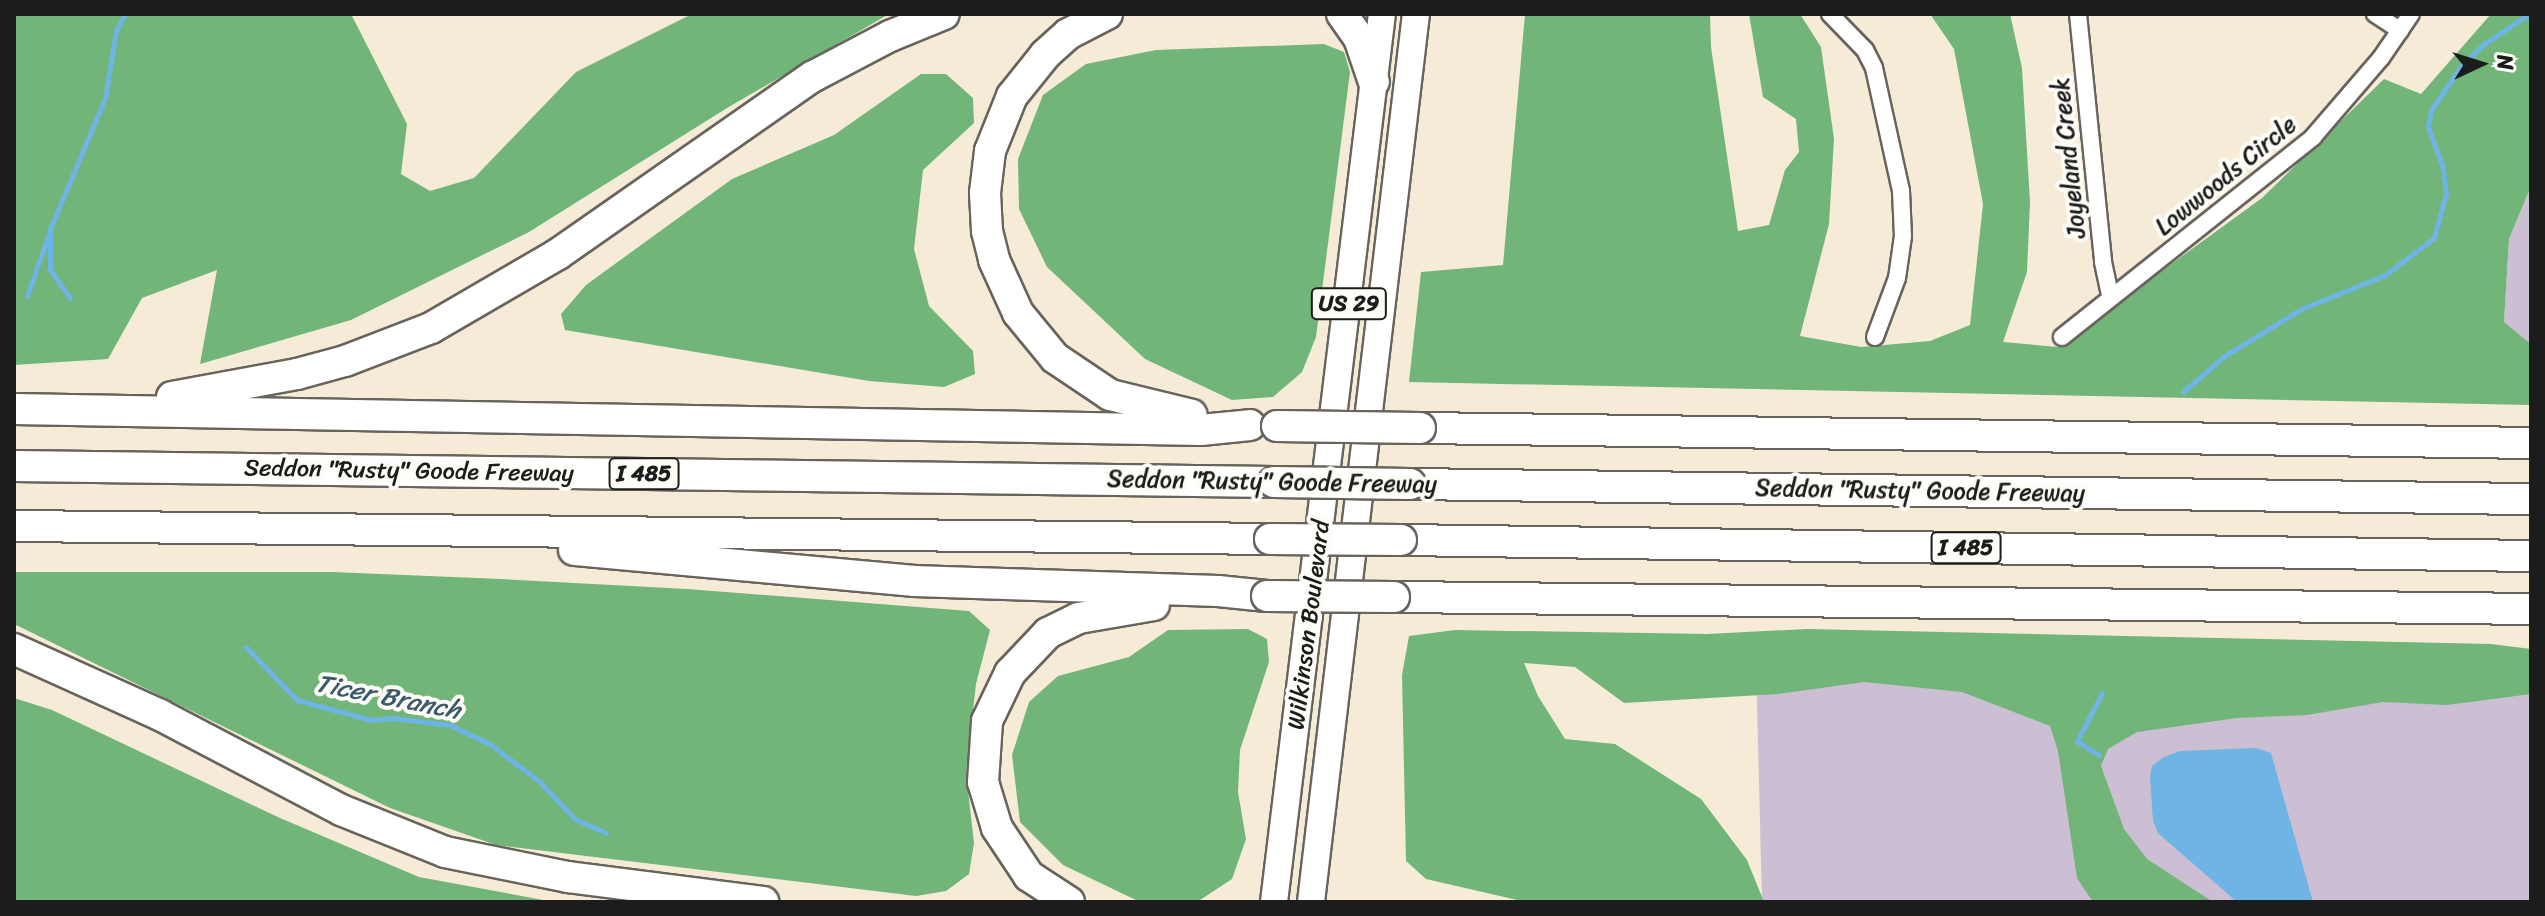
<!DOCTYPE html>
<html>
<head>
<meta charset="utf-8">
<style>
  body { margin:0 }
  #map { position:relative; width:2545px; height:916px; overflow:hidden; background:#f6ebd7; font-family:Sriracha,sans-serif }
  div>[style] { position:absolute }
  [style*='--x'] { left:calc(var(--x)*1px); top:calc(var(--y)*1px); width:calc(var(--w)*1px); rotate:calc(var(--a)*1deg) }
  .industrial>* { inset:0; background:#ccbed3 }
  .forest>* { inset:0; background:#71b579 }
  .water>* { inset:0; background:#6eb5e5 }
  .stream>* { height:5px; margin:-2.5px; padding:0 2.5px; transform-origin:2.5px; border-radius:2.5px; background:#6eb5e5 }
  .roads { filter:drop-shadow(2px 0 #68645d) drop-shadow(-2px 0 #68645d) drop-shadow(0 2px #68645d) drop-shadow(0 -2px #68645d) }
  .street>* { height:16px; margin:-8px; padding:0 8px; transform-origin:8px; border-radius:8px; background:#fff }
  .primary>* { height:26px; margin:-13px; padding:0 13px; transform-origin:13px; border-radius:13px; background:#fff }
  .highway>* { height:30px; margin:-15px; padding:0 15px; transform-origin:15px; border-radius:15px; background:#fff }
  .bridges { filter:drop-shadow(2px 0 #68645d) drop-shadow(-2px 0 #68645d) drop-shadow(0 2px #68645d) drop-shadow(0 -2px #68645d) }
  .highway-bridge>* { height:30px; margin:-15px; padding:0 15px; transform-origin:15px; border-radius:15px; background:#fff }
  span { translate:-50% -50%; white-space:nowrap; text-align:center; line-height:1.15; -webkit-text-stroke:8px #fdfcf7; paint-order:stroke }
  .shield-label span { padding:2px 6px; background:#fdfcf7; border:2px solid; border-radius:6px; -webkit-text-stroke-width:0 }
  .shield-label { font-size:22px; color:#1c1c1c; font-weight:700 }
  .street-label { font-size:24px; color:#1c1c1c }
  .water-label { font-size:26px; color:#3d596c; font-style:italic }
  .frame { position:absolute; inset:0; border:16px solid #1c1c1c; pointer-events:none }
  .north { position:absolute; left:2441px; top:24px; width:80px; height:80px; -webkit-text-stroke:6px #fdfcf7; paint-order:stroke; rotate:86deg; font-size:22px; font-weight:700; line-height:32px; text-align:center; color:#1c1c1c }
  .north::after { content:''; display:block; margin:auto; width:28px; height:36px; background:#1c1c1c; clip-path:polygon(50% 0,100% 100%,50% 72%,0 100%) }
</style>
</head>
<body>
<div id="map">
  <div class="industrial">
    <i style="clip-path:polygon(2531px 186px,2531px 344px,2504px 322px,2509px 239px)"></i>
    <i style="clip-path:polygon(1756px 664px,2531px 684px,2531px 902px,1762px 902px)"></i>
  </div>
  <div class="forest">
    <i style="clip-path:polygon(14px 14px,351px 14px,407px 124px,401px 174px,430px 191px,474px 178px,576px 72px,692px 14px,889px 14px,727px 108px,529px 232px,351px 320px,200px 364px,217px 270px,142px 298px,108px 359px,14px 365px)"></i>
    <i style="clip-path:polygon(1525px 14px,1710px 14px,1711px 47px,1738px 231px,1769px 225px,1785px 170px,1799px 152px,1796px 119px,1763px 97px,1749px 14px,1800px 14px,1821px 47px,1834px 139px,1829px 224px,1800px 336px,1861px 347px,1930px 341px,1970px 325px,1983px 204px,1954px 49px,1930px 14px,2010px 14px,2022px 68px,2030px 202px,2027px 272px,2003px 342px,2057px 347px,2262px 198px,2384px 79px,2421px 94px,2491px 14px,2531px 14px,2531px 186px,2509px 239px,2504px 322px,2531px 344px,2531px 405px,1409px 382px,1421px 272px,1503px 265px)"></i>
    <i style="clip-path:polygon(1324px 44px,1344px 52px,1350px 72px,1316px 337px,1302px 372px,1273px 397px,1232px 400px,1145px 359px,1047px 267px,1019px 209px,1018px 159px,1043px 95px,1086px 64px,1156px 50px)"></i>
    <i style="clip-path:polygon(921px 74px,946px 74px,973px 98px,974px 123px,923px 170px,914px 249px,929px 306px,973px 351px,975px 374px,944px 387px,869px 381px,565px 330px,561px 314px,586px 285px,732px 179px,834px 135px)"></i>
    <i style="clip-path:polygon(14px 572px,332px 572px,501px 579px,687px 589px,969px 611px,990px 630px,976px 684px,966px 773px,974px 843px,969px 874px,946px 891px,916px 896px,496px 845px,390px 808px,14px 624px)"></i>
    <i style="clip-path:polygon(1248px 629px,1267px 639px,1269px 662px,1240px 750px,1238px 792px,1246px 839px,1232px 879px,1197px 902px,1140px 902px,1063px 865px,1020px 822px,1012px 755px,1029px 702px,1058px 676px,1129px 657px,1168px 630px)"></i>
    <i style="clip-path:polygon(1807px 629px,2491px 644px,2531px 649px,2531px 694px,2447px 705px,2383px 702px,2307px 715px,2237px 718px,2137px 732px,2108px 749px,2101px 766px,2124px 829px,2147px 859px,2213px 902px,2093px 902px,2077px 878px,2058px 751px,2050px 726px,1962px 692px,1864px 682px,1778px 694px,1624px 703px,1575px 667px,1524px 663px,1538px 696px,1565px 739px,1615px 744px,1701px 799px,1747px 860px,1764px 902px,1526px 902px,1426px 879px,1406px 861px,1402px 675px,1409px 636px,1455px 630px,1707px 634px)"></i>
    <i style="clip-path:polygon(14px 698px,52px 710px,280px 818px,419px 877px,554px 902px,14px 902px)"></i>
  </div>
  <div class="water">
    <i style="clip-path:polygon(2256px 748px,2271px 753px,2313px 902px,2237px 902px,2158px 833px,2153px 821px,2150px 776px,2152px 766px,2164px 757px,2180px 751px)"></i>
  </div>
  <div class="stream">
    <i style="--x:27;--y:296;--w:64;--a:-70.7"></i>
    <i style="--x:70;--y:298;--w:35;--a:-125"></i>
    <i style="--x:50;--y:269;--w:40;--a:-90"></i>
    <i style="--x:50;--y:229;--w:142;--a:-67.2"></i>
    <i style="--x:105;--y:98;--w:68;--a:-80.7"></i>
    <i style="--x:116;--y:31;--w:19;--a:-62"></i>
    <i style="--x:2183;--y:392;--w:53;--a:-41.2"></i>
    <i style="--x:2223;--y:357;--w:92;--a:-31.6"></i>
    <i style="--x:2301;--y:309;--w:91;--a:-22"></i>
    <i style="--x:2385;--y:275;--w:61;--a:-37.1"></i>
    <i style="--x:2434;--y:238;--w:47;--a:-75.1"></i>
    <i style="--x:2446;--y:193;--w:28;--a:-98"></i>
    <i style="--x:2442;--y:165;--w:40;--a:-110.2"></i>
    <i style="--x:2428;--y:127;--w:17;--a:-80"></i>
    <i style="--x:2431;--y:110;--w:53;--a:-55.7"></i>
    <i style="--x:2461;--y:66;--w:32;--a:-44"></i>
    <i style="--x:2484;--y:44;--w:54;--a:-33.7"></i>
    <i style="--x:246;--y:647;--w:74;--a:46.1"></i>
    <i style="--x:297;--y:700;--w:77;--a:15.1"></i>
    <i style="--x:371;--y:720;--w:22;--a:-5"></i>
    <i style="--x:393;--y:718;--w:57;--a:7"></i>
    <i style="--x:450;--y:725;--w:44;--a:25.4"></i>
    <i style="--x:490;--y:744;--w:63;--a:37.2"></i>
    <i style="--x:540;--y:782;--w:51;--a:46.6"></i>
    <i style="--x:575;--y:819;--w:34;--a:24"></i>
    <i style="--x:2099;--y:755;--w:26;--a:-148"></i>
    <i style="--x:2077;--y:741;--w:54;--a:-62.5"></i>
  </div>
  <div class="roads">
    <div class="street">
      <i style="--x:1830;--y:14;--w:50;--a:45.8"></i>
      <i style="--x:1865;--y:50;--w:20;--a:63"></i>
      <i style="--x:1874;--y:68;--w:126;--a:77.6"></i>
      <i style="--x:1901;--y:191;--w:45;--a:87.5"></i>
      <i style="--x:1903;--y:236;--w:42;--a:98.1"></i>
      <i style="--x:1897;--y:278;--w:63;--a:110.4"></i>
      <i style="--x:2078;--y:14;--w:249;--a:84.2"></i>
      <i style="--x:2103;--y:262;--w:35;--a:78"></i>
      <i style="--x:2375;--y:14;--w:30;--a:33"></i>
      <i style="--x:2062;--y:337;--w:321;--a:-38.5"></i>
      <i style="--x:2313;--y:137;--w:104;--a:-49.3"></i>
      <i style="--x:2381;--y:58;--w:53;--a:-55.7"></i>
    </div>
    <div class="primary">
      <i style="--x:1274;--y:902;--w:895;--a:-83.07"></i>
      <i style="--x:1311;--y:902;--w:894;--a:-83.26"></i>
    </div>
    <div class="highway">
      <i style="--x:1107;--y:14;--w:44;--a:152.9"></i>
      <i style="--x:1068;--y:34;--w:31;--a:138"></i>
      <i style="--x:1045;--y:55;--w:53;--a:128.8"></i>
      <i style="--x:1012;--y:96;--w:59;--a:111.8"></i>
      <i style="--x:990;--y:151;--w:42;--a:96.8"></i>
      <i style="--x:985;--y:193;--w:38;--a:87"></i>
      <i style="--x:987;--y:231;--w:30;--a:76"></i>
      <i style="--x:994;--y:260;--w:58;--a:65.6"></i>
      <i style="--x:1018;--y:313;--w:58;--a:50.6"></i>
      <i style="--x:1055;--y:358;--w:66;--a:33.9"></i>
      <i style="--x:1110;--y:395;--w:84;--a:13.7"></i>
      <i style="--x:1342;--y:14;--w:29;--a:55"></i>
      <i style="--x:1359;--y:38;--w:46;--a:71.2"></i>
      <i style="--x:172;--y:397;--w:127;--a:-10.4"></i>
      <i style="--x:297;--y:374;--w:50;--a:-15.2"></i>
      <i style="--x:345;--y:361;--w:92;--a:-21"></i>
      <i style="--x:431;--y:328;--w:147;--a:-30.2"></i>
      <i style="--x:558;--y:254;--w:310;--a:-34.9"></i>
      <i style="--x:812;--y:77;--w:88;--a:-27.7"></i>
      <i style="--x:890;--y:36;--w:58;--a:-22.2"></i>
      <i style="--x:14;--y:409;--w:1187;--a:1.01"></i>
      <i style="--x:1201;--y:430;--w:49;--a:-5.8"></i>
      <i style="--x:1420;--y:428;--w:1111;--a:0.77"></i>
      <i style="--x:14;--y:466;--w:1260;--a:0.73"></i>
      <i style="--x:1410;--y:484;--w:1121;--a:0.77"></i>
      <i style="--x:14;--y:526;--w:1256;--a:0.59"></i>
      <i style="--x:1401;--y:540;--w:1130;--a:0.81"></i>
      <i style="--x:574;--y:550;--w:341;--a:5.2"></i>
      <i style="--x:914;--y:581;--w:304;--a:1.9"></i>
      <i style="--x:1218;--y:591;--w:49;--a:5.8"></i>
      <i style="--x:1394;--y:597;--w:1137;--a:0.6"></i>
      <i style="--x:14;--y:649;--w:160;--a:24.3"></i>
      <i style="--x:160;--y:715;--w:204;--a:27.7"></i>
      <i style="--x:341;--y:810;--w:112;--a:22"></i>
      <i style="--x:445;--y:852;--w:126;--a:11.5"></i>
      <i style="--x:568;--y:877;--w:197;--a:7.3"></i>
      <i style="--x:1069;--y:902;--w:48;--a:-147"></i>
      <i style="--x:1029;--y:876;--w:58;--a:-123.7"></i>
      <i style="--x:997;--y:828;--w:48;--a:-106.9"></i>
      <i style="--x:983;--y:782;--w:61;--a:-86.2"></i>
      <i style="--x:987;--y:721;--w:53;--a:-64.4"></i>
      <i style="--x:1010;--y:673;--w:55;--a:-46.5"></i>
      <i style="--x:1048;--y:633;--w:34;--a:-26"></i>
      <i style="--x:1079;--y:618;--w:76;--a:-9.8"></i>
    </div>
  </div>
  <div class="bridges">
    <div class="highway-bridge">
      <i style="--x:1277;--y:426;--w:143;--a:0.8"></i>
      <i style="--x:1274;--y:482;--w:136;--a:0.8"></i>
      <i style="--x:1270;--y:539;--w:131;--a:0.4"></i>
      <i style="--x:1267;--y:596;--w:127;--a:0.5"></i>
    </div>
  </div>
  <div class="shield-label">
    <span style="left:1349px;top:304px">US 29</span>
    <span style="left:644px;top:474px">I 485</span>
    <span style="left:1966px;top:548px">I 485</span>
  </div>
  <div class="street-label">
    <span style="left:2069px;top:158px;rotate:-96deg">Joyeland Creek</span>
    <span style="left:2226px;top:176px;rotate:-39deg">Lowwoods Circle</span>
    <span style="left:409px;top:471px;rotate:1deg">Seddon "Rusty" Goode Freeway</span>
    <span style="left:1272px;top:482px;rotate:1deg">Seddon "Rusty" Goode Freeway</span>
    <span style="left:1920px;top:491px;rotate:1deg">Seddon "Rusty" Goode Freeway</span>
    <span style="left:1309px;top:625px;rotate:-83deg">Wilkinson Boulevard</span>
  </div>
  <div class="water-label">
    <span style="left:388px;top:697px;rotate:11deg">Ticer Branch</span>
  </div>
  <div class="frame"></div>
  <div class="north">N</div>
</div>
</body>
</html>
